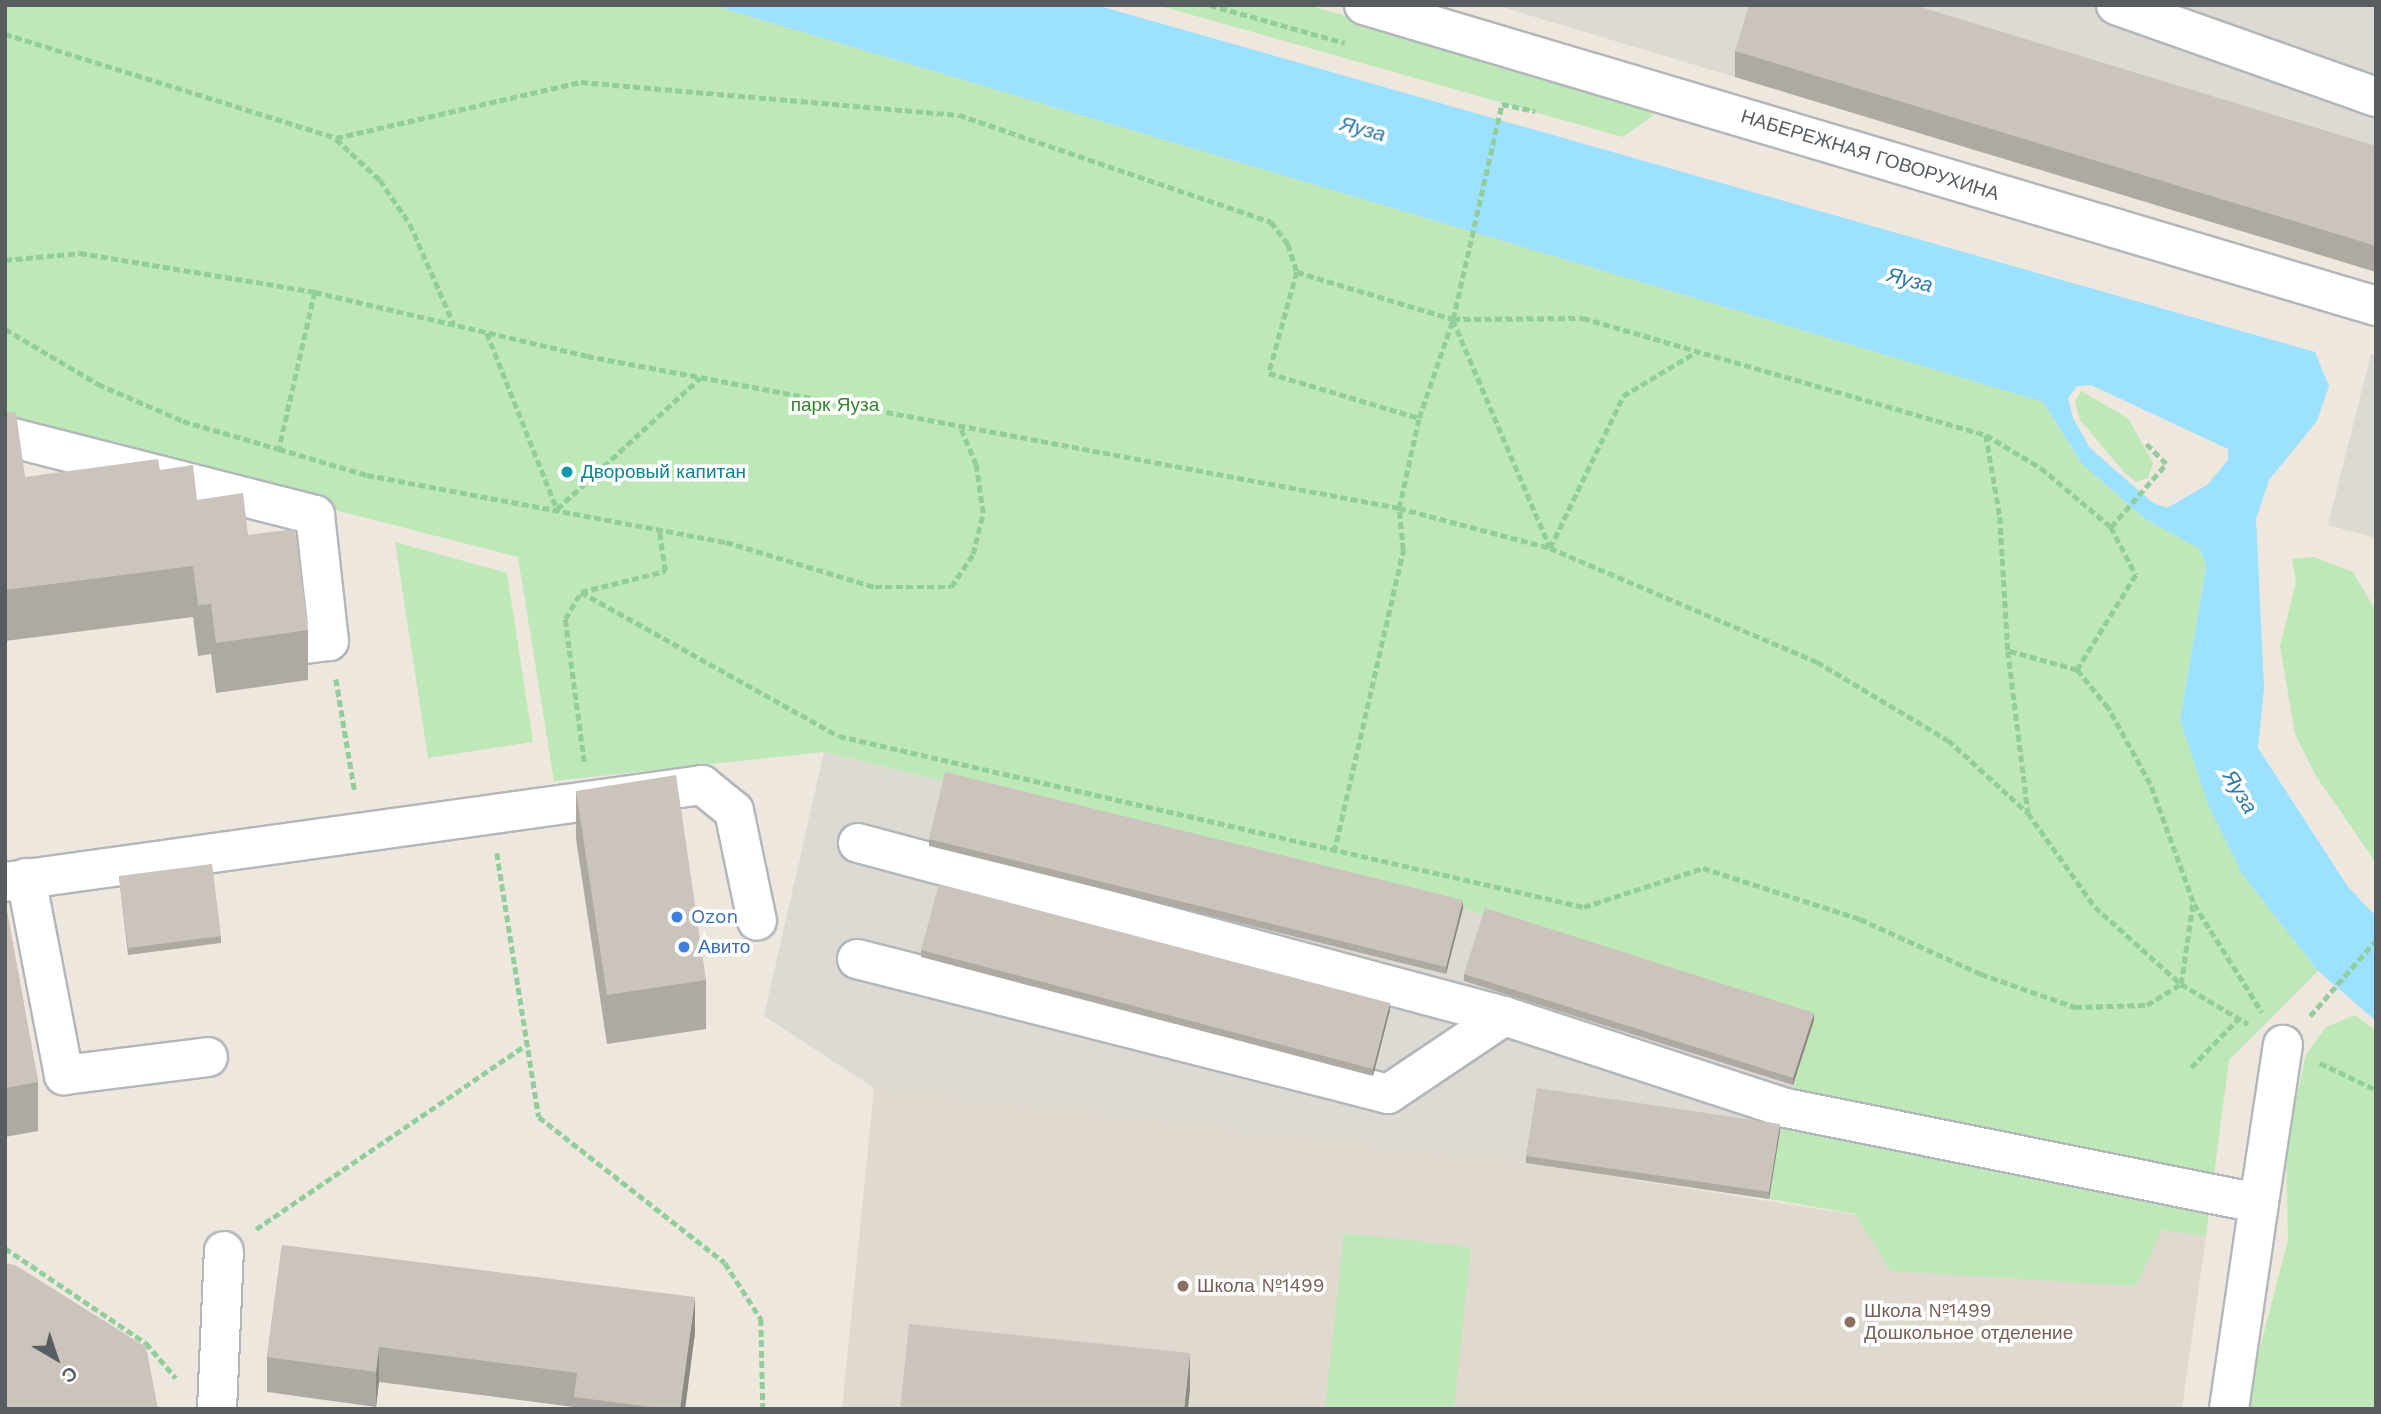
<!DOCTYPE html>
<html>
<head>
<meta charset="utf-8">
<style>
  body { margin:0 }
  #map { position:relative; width:2381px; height:1414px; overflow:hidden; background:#ede7de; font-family:"Work Sans",sans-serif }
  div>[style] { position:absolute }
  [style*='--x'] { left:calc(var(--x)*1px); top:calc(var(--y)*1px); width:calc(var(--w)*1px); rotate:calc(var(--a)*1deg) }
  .industrial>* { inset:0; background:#ddd9d3 }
  .education>* { inset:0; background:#dfd9cf }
  .green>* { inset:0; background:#bee8b7 }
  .water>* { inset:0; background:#9ce1ff }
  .path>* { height:4.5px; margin-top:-2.25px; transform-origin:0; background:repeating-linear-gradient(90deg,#92ce9b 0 7px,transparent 0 10.5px) }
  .roads { filter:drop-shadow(2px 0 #b2b7bb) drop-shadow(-2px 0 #b2b7bb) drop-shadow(0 2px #b2b7bb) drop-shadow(0 -2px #b2b7bb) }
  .minor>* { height:38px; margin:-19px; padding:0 19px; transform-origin:19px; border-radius:19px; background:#fff }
  .wall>* { inset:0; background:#aea9a3 }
  .shaded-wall>* { inset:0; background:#8d8984 }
  .building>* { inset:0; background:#cac4bd }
  .dots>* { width:19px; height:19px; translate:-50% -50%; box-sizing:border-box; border:4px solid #fff; border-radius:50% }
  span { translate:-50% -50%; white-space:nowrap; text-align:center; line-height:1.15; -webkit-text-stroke:7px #fff; paint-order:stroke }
  .street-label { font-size:19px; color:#585d61 }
  .park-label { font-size:19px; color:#34852c }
  .culture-label { font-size:19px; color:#0d838f }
  .left { translate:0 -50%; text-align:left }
  .shop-label { font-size:19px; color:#366cbe }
  .education-label { font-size:19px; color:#785e54 }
  .water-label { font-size:21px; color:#2d7aa7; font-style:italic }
  .frame { position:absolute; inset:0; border:7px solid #585d61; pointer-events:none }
  .north { position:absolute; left:21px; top:1323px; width:70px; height:70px; -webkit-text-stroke:5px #fff; paint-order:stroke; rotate:141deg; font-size:19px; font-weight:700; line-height:28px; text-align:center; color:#585d61 }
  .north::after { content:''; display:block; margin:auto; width:24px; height:32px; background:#585d61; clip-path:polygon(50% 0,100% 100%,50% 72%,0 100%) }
</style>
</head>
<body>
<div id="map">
  <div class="industrial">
    <i style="clip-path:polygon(1495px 5px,2376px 5px,2376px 272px,1735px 77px)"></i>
    <i style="clip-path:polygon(2371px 354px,2376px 355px,2376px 538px,2328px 525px)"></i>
    <i style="clip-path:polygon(824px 752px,1462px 908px,1814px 1020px,1769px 1199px,1526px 1163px,874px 1088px,764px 1016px)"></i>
  </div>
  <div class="education">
    <i style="clip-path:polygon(874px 1088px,1526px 1163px,1939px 1228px,1945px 1198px,2206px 1236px,2182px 1409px,842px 1409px)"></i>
  </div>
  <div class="green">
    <i style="clip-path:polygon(5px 5px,712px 5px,2043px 402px,2082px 464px,2145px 519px,2200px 549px,2206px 565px,2180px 720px,2242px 874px,2318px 971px,2229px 1060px,2206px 1236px,2162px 1230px,2136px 1286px,1890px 1271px,1855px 1214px,1769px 1199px,1780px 1131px,1813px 1020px,1462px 908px,824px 752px,554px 781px,518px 557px,5px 425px)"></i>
    <i style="clip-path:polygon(1157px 5px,1308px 5px,1610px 92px,1654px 115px,1623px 137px)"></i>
    <i style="clip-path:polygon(2081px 391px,2128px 418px,2153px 463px,2148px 478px,2136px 482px,2125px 473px,2080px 420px,2075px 402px)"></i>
    <i style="clip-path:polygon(395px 542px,507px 573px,533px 742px,428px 758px)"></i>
    <i style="clip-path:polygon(2314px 557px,2353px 572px,2376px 611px,2376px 863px,2316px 776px,2295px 734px,2280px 646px,2296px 582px,2292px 559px)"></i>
    <i style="clip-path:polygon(2355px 1015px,2376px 1031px,2376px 1409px,2244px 1409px,2288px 1240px,2286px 1146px,2306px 1054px,2326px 1027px)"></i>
    <i style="clip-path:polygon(1344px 1233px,1471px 1247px,1454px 1409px,1325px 1409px)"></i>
  </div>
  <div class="water">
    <i style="clip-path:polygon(evenodd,712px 5px,1096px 5px,2315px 352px,2329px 386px,2317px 421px,2269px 480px,2256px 519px,2264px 687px,2258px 748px,2348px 887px,2376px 916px,2376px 1021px,2318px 971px,2242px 874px,2209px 807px,2180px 720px,2206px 566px,2200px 549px,2145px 519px,2082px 464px,2043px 402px,712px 5px,2091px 385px,2228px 449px,2228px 460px,2207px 485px,2167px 508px,2153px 503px,2090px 448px,2073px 418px,2068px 398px,2077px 386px,2091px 385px)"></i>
  </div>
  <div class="path">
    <i style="--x:1210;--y:5;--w:140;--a:15.7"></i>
    <i style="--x:5;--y:34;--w:347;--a:17.4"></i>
    <i style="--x:336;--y:138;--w:251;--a:-12.9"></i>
    <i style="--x:581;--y:82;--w:379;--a:5"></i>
    <i style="--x:959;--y:115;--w:330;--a:18.9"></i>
    <i style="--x:1271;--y:222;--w:28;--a:52"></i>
    <i style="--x:1288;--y:244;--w:29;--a:72"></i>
    <i style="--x:1297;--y:272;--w:105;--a:105.5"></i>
    <i style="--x:1269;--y:373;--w:157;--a:16.7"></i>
    <i style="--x:336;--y:139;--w:60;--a:43"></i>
    <i style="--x:380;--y:180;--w:53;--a:55.7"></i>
    <i style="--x:410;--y:224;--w:109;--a:66.3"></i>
    <i style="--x:5;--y:260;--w:75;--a:-5.3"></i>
    <i style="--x:80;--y:253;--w:238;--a:9.4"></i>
    <i style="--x:315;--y:292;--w:279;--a:13.2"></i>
    <i style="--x:587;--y:356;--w:826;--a:10.6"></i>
    <i style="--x:1399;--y:508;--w:156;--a:14.8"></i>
    <i style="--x:1550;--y:548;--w:290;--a:23.1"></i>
    <i style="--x:1817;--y:662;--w:152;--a:30.8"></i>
    <i style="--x:1948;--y:740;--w:108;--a:42.4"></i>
    <i style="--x:2028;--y:813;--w:115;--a:54.5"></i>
    <i style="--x:2095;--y:907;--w:115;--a:41.8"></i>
    <i style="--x:2181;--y:984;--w:78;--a:30.8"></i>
    <i style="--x:1297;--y:272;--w:163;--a:16.8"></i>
    <i style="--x:1453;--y:319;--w:130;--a:-0.4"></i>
    <i style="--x:1583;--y:318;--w:420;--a:16.2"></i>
    <i style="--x:1986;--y:435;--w:83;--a:80.3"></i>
    <i style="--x:2000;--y:517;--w:134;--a:86.6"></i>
    <i style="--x:2008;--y:651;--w:162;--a:82.9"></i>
    <i style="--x:315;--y:292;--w:161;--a:102.9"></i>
    <i style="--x:279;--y:449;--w:92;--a:16.5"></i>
    <i style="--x:367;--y:475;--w:365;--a:10.6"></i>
    <i style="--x:726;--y:542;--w:156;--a:16.8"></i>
    <i style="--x:875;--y:587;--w:76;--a:0"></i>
    <i style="--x:951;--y:587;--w:40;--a:-56"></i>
    <i style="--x:973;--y:554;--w:42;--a:-76.3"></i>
    <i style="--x:983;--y:513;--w:49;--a:-98.3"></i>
    <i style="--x:976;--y:465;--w:41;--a:-112.8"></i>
    <i style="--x:1453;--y:320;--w:247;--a:66.9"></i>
    <i style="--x:5;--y:329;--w:108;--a:30.6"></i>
    <i style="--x:98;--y:384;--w:93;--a:23.5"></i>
    <i style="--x:183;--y:421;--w:100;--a:16.3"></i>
    <i style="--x:487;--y:333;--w:189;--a:68.3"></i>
    <i style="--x:557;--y:509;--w:194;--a:-42.5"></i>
    <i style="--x:1986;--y:435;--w:64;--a:31"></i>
    <i style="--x:2041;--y:468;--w:92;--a:40.1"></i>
    <i style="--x:2111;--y:527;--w:54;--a:62.5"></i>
    <i style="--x:2136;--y:575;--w:112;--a:121.8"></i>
    <i style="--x:2111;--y:527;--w:84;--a:-48.9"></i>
    <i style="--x:2166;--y:464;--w:28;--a:-135"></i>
    <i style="--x:1550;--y:548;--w:169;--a:-64.3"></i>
    <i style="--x:1623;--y:396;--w:87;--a:-31"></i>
    <i style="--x:581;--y:592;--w:295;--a:29.2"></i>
    <i style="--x:839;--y:736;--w:764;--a:12.93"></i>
    <i style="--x:1584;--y:907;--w:125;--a:-18.1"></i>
    <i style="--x:1703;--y:868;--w:165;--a:18"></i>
    <i style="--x:1860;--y:919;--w:133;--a:24.4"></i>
    <i style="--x:1981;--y:974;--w:100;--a:19.3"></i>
    <i style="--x:2075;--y:1007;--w:72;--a:-1.6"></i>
    <i style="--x:2147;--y:1005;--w:40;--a:-32"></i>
    <i style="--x:2181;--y:984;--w:83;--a:-81.7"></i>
    <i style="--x:2193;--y:902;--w:126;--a:-110"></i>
    <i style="--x:2150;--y:784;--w:87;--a:-118.9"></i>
    <i style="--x:2108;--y:708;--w:49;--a:-129.2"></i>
    <i style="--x:2077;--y:670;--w:72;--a:-164.6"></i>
    <i style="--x:336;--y:679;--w:115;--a:80.5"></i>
    <i style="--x:584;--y:762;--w:144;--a:-97.6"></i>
    <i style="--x:565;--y:619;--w:31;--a:-59"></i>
    <i style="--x:581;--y:592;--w:87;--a:-14"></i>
    <i style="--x:665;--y:571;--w:41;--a:-98.3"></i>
    <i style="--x:1334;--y:852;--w:310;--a:-77.1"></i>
    <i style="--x:1403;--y:550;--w:42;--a:-95.4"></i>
    <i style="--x:1399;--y:508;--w:92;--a:-77.5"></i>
    <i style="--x:1419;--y:418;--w:105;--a:-71"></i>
    <i style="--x:1453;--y:319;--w:221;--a:-77.2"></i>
    <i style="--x:1502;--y:104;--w:34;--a:12"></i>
    <i style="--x:497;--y:853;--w:267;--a:81"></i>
    <i style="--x:539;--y:1117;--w:236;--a:38.1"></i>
    <i style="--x:725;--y:1263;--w:67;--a:57.3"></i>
    <i style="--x:761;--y:1319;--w:90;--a:88.7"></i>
    <i style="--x:2194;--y:904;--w:128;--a:57.8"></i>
    <i style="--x:2310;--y:1016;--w:101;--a:-49"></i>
    <i style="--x:2320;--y:1063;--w:62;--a:25.7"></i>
    <i style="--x:2191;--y:1067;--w:69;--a:-45.6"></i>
    <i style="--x:256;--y:1229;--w:328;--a:-34.3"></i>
    <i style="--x:5;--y:1248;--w:170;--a:34"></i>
    <i style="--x:146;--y:1343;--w:46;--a:49.4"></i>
  </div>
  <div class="roads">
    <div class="minor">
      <i style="--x:1364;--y:5;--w:1056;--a:16.56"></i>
      <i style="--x:2116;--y:5;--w:276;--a:19.5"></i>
      <i style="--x:5;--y:436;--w:320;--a:14.3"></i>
      <i style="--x:315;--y:515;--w:127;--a:83.7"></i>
      <i style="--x:329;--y:641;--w:26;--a:173"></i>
      <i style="--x:858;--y:843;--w:669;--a:14.99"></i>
      <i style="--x:1504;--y:1016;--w:297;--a:18.1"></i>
      <i style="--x:1786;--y:1108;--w:482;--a:11.4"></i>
      <i style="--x:2259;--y:1203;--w:208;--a:98.3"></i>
      <i style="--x:26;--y:878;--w:201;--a:79.1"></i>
      <i style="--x:64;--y:1075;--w:145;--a:-7.1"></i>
      <i style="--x:5;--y:882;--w:704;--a:-7.92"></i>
      <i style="--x:702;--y:785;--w:41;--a:39.1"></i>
      <i style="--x:734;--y:811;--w:112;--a:78.2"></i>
      <i style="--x:857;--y:959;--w:548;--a:14.26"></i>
      <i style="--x:1388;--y:1094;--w:140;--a:-33.9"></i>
      <i style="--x:2259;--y:1203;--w:160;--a:-81.4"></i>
      <i style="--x:217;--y:1409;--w:158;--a:-87.5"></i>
    </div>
  </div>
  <div class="wall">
    <i style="clip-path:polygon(1735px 51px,2376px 146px,2376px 272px,1735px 77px)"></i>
    <i style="clip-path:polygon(5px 413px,25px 477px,160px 470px,197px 500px,248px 535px,308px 630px,308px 680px,216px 693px,211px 654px,198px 656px,193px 617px,5px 641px)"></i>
    <i style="clip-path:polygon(576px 791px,706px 980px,706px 1029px,607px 1044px,576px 839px)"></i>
    <i style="clip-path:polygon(929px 839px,1463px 908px,1446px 974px,929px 846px)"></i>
    <i style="clip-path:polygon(119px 876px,221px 936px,221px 943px,128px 955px)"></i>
    <i style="clip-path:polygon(5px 901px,38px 1082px,38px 1131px,5px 1137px)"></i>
    <i style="clip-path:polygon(921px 950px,1390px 1010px,1373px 1076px,921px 957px)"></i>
    <i style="clip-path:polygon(1464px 974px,1814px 1020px,1793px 1085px,1464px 981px)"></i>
    <i style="clip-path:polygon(1780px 1131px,1769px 1199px,1526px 1163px,1526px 1156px)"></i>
    <i style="clip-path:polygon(282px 1245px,695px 1332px,685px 1409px,574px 1409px,574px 1407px,379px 1382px,376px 1407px,267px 1392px,267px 1357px)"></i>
  </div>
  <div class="shaded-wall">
    <i style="clip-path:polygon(1463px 900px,1463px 908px,1446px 974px,1446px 967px)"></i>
    <i style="clip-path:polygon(1390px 1003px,1390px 1010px,1373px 1076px,1373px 1069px)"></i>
    <i style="clip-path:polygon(1814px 1013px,1814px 1020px,1793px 1085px,1793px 1078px)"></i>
    <i style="clip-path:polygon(1780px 1124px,1780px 1131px,1769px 1199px,1769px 1192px)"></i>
    <i style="clip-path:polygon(695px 1297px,695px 1332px,685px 1409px,680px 1409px)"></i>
    <i style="clip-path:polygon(379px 1347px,379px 1382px,376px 1407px,376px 1372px)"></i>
    <i style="clip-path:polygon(1190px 1353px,1190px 1389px,1188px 1409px,1184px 1409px)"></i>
  </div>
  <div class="building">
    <i style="clip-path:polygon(1749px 5px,1914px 5px,2376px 146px,2376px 246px,1735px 51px)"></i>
    <i style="clip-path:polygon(16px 412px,25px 477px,158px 459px,160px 470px,193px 465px,197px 500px,243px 493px,248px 535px,295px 529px,308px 630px,216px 643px,211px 604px,198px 605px,193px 566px,5px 590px,5px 413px)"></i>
    <i style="clip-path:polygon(945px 772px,1463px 900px,1446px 967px,929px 839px)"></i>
    <i style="clip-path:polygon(676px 775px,706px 980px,607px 995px,576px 791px)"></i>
    <i style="clip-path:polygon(212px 864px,221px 936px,128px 948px,119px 876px)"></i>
    <i style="clip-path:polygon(939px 884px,1390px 1003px,1373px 1069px,921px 950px)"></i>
    <i style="clip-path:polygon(5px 901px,38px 1082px,5px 1088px)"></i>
    <i style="clip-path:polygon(1485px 908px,1814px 1013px,1793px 1078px,1464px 974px)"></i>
    <i style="clip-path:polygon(1537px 1088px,1780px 1124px,1769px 1192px,1526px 1156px)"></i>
    <i style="clip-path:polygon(282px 1245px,695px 1297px,680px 1409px,666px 1409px,574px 1397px,577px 1373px,379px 1347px,376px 1372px,267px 1357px)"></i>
    <i style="clip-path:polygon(5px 1263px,15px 1265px,146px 1347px,158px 1409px,5px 1409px)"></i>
    <i style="clip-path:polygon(909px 1324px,1190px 1353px,1184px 1409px,900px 1409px)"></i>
  </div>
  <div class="dots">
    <i style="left:567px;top:472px;background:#0f9aa8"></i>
    <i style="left:677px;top:917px;background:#3f7fe0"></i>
    <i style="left:684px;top:947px;background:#3f7fe0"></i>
    <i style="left:1183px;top:1286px;background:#8d6e63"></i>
    <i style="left:1850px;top:1322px;background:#8d6e63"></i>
  </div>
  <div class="street-label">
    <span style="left:1870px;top:155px;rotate:17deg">НАБЕРЕЖНАЯ ГОВОРУХИНА</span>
  </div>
  <div class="park-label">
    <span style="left:835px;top:405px">парк Яуза</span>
  </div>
  <div class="culture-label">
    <span class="left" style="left:581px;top:472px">Дворовый капитан</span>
  </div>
  <div class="shop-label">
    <span class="left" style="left:691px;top:917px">Ozon</span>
    <span class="left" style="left:698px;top:947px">Авито</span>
  </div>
  <div class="education-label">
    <span class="left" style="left:1197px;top:1286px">Школа №1499</span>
    <span class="left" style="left:1864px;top:1322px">Школа №1499<br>Дошкольное отделение</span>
  </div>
  <div class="water-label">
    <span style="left:1363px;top:129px;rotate:15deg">Яуза</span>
    <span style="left:1910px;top:280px;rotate:15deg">Яуза</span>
    <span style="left:2240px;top:792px;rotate:59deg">Яуза</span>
  </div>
  <div class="frame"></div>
  <div class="north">С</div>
</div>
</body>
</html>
